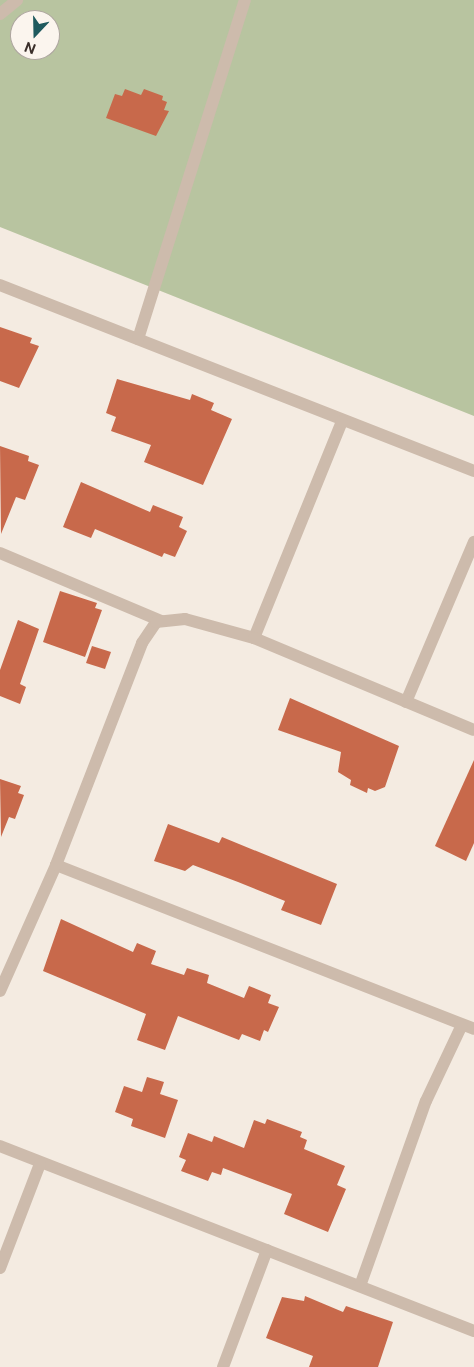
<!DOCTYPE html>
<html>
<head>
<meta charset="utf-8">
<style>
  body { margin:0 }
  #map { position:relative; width:474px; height:1367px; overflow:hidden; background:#f4ebe1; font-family:"Public Sans",sans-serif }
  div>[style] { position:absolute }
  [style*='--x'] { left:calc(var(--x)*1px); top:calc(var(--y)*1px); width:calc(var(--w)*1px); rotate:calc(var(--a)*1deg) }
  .green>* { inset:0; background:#b8c4a0 }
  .building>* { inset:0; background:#c8694b }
  .lane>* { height:12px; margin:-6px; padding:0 6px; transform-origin:6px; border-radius:6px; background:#cdbbac }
  .street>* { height:12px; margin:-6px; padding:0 6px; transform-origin:6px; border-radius:6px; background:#cdbbac }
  span { translate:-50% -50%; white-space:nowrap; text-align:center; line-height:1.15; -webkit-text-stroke:4px #fbf5ee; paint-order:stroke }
  .north { position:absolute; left:10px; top:10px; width:50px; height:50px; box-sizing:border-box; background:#fbf5ee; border:1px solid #aea6a0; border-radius:50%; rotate:201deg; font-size:14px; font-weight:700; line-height:20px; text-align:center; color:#3b302b }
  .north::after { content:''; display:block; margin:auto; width:18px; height:22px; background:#1f5a5e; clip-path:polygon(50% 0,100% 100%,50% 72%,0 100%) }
</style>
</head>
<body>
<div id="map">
  <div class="green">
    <i style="clip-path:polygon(evenodd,0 0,474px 0,474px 416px,0 227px,0 0,20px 20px,50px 20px,50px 50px,20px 50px,20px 20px)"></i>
  </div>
  <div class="building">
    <i style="clip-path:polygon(125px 89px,141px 95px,144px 89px,163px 96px,162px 100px,167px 102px,164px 110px,169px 111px,156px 136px,106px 118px,115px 94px,122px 96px)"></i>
    <i style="clip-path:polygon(0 327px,32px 338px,30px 343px,39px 346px,19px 388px,0 381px)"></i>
    <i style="clip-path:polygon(117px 379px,190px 400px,192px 394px,214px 403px,211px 410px,232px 419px,203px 485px,144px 462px,151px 445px,111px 431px,116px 417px,106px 413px)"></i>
    <i style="clip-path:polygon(0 446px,29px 456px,28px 461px,39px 465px,25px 500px,16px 497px,1px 534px)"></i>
    <i style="clip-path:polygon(81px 482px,150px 512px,153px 505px,183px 517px,179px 527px,187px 531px,175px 557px,164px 553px,162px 557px,95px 529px,91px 538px,63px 527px)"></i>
    <i style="clip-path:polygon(60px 591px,97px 603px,95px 608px,102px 610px,85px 657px,43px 642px)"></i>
    <i style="clip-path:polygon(18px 620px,39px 629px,20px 684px,26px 687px,20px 704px,0 696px,0 670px)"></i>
    <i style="clip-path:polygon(92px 646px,111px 652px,105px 669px,86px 663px)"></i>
    <i style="clip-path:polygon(290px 698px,399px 746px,385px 787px,375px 791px,368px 788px,367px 793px,350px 785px,351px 780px,338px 772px,341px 752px,278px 730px)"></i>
    <i style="clip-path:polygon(474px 760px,474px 843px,466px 861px,435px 846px)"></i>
    <i style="clip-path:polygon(0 779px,21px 786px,18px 793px,24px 795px,15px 819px,9px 817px,1px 837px)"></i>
    <i style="clip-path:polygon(168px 824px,219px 843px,222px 837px,337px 884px,321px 925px,281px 910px,285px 901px,238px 882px,193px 865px,185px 871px,154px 861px)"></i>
    <i style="clip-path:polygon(61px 919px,133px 952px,137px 943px,156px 951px,151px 964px,184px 975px,187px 968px,209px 975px,207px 983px,244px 998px,249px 986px,271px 995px,268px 1003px,279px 1007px,268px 1032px,264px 1030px,260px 1041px,242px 1034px,239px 1040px,178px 1016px,165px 1050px,137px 1040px,146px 1014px,43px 971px)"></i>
    <i style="clip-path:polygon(147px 1077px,164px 1082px,160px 1094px,178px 1100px,165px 1138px,131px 1126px,133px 1119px,115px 1112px,124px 1086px,142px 1092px)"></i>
    <i style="clip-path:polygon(267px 1119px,302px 1132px,300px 1137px,307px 1140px,304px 1149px,345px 1166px,337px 1185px,346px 1189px,328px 1232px,284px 1214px,292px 1194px,223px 1168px,221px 1175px,212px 1172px,208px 1181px,181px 1171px,186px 1160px,179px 1157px,188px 1133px,212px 1142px,214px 1136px,244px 1148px,254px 1120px,265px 1124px)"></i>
    <i style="clip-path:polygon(305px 1296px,343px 1312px,346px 1306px,393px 1322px,378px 1367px,309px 1367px,313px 1356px,266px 1338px,282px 1297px,304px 1301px)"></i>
  </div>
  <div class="lane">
    <i style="--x:0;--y:14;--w:22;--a:-39"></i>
  </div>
  <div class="street">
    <i style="--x:0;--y:285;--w:509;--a:21.43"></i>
    <i style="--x:138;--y:339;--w:355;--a:-72.5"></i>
    <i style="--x:0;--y:553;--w:175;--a:22.9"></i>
    <i style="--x:254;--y:638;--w:234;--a:-67.9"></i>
    <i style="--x:406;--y:702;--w:174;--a:-67"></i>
    <i style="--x:56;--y:865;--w:449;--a:21.4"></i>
    <i style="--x:0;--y:991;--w:138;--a:-66"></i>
    <i style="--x:56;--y:865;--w:238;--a:-68.8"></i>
    <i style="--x:142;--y:643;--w:25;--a:-56"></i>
    <i style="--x:156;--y:622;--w:29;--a:-6"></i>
    <i style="--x:185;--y:619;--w:72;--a:15.4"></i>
    <i style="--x:254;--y:638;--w:238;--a:22.7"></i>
    <i style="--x:0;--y:1146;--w:509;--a:21.32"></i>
    <i style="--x:0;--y:1268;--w:111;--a:-69"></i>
    <i style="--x:360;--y:1286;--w:196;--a:-70.4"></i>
    <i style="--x:426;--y:1101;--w:84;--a:-64.7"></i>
    <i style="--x:223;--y:1367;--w:125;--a:-69.4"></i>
  </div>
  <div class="north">N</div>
</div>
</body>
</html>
